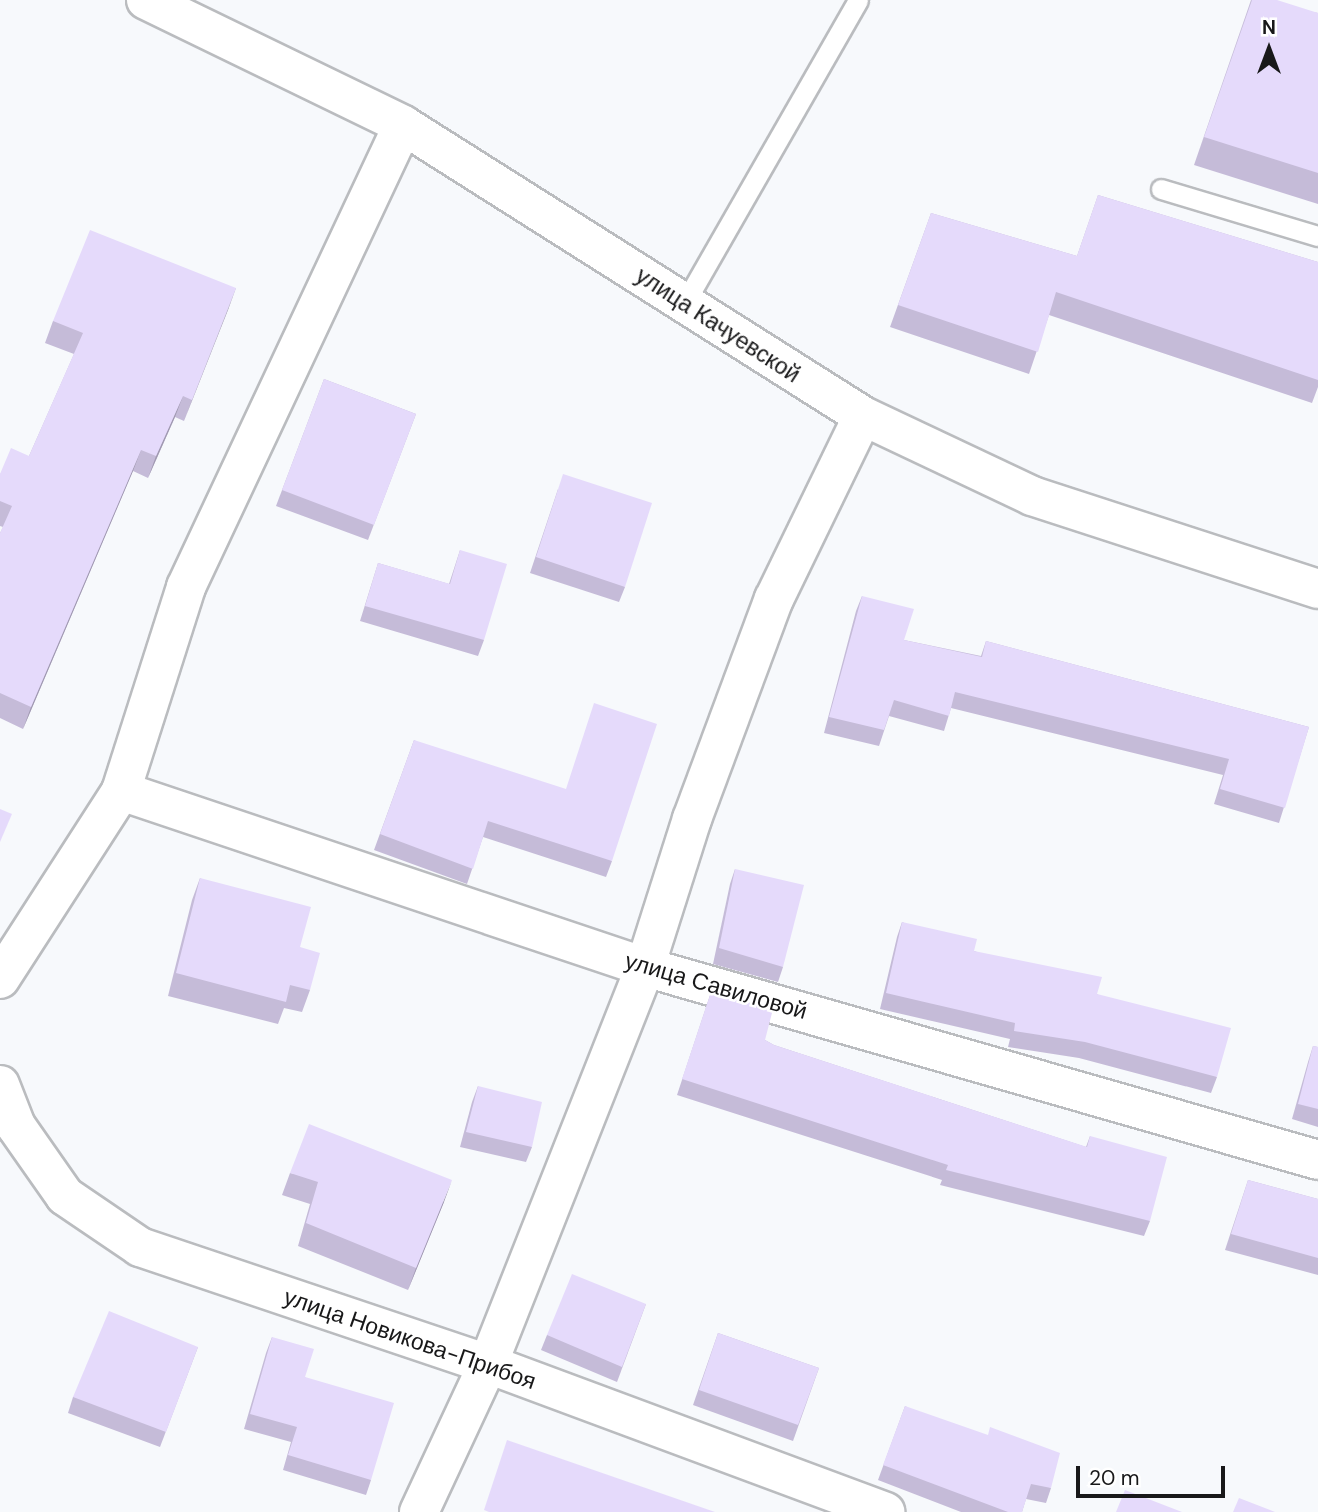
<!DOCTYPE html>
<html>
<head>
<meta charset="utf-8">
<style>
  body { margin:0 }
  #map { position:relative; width:1318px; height:1512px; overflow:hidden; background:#f7f9fc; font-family:"DM Sans",sans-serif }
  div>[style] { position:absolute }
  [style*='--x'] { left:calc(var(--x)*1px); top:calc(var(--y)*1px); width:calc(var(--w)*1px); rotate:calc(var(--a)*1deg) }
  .roads { filter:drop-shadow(2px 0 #babcbf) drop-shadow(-2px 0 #babcbf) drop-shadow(0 2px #babcbf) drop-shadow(0 -2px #babcbf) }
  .lane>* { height:19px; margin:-9.5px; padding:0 9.5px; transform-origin:9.5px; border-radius:9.5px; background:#fff }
  .street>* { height:38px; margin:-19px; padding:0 19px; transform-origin:19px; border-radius:19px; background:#fff }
  .secondary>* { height:38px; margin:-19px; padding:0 19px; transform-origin:19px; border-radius:19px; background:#fff }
  .wall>* { inset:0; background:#c5bbd8 }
  .shaded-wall>* { inset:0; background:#a099b0 }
  .building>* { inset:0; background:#e5dafb }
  span { translate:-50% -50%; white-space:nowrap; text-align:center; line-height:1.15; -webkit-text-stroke:5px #fff; paint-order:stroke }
  .street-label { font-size:23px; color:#181819 }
  .north { position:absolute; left:1234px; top:14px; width:70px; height:70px; -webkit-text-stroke:5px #fff; paint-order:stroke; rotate:0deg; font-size:19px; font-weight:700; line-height:28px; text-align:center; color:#181819 }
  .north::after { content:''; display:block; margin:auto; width:24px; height:32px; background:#181819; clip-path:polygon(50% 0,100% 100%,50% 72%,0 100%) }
  .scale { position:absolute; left:1076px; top:1466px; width:149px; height:32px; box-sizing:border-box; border:4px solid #181819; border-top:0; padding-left:9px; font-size:21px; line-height:24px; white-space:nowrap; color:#181819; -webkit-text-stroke:5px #fff; paint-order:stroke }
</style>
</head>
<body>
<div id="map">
  <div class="roads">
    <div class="lane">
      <i style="--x:1161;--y:189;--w:164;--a:16.7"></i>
      <i style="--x:684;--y:304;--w:350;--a:-60.2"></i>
    </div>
    <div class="street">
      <i style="--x:121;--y:791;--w:553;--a:18.57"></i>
      <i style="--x:645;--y:967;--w:700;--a:16"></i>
      <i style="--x:0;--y:979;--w:224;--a:-57.2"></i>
      <i style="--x:121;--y:791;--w:214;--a:-72.3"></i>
      <i style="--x:186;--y:587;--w:510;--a:-64.84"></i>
      <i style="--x:0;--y:1085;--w:44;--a:68.7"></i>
      <i style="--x:16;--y:1126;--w:85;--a:55"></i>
      <i style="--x:65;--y:1196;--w:91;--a:34.2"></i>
      <i style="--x:140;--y:1247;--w:367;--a:18.6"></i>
      <i style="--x:488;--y:1364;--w:424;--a:20.4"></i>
      <i style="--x:419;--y:1512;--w:163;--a:-65"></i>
      <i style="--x:488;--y:1364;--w:427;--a:-68.4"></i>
      <i style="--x:645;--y:967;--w:155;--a:-72.4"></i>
      <i style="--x:692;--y:819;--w:235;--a:-69.6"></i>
      <i style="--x:774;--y:599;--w:203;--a:-64.1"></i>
    </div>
    <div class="secondary">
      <i style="--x:146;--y:0;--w:286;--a:25.9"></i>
      <i style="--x:403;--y:125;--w:544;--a:32.32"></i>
      <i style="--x:863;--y:416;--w:187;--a:25.3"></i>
      <i style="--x:1032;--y:496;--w:301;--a:18"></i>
    </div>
  </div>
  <div class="wall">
    <i style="clip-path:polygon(1251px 0,1318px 13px,1318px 204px,1194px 165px)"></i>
    <i style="clip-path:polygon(1098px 195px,1318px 262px,1318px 387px,1312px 403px,1049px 315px,1029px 374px,890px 327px,931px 213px,1077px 256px)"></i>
    <i style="clip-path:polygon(236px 288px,184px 421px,175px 417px,148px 478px,133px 471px,23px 729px,0 718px,0 533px,3px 527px,0 526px,0 474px,29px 456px,74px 354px,45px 343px,53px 321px)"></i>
    <i style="clip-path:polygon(324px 379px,416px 414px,368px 540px,276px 506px)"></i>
    <i style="clip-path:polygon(558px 489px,625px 587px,619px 602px,530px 573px)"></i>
    <i style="clip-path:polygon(460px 550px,484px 640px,478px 656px,360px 621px,378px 563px,449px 584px)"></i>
    <i style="clip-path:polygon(862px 596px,904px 640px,981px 656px,986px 641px,1309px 727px,1279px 823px,1214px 804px,1223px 775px,951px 708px,944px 731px,889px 716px,879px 746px,824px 733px,856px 611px)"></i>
    <i style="clip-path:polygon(414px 740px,612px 861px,606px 877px,483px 837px,467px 884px,374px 850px)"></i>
    <i style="clip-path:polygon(735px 869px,783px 967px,778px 982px,713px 964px,730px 884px)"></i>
    <i style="clip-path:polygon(200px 878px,300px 947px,310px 990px,302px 1012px,284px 1008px,278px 1024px,168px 996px,192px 900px)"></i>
    <i style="clip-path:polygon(902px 922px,974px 951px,1097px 994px,1217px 1077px,1211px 1093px,1079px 1058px,1008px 1047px,1010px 1039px,880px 1009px,897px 937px)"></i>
    <i style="clip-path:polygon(711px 992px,765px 1040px,774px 1045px,1086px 1147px,1090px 1136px,1150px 1221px,1144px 1236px,940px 1185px,942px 1180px,677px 1095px)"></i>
    <i style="clip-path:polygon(1313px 1046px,1318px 1047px,1318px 1127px,1292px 1119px,1308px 1062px)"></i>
    <i style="clip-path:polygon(478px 1086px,532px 1147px,526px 1162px,460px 1147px,472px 1102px)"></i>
    <i style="clip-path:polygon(290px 1173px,444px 1202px,408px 1290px,298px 1246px,310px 1204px,282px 1195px)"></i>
    <i style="clip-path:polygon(1248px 1180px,1318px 1199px,1318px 1275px,1225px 1250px)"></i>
    <i style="clip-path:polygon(646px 1304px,617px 1382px,541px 1350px,547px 1335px)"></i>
    <i style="clip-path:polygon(718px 1333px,819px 1368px,793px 1441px,693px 1405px)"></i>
    <i style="clip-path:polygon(272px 1337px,305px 1377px,371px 1480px,366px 1495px,283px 1470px,291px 1442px,244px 1429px,266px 1353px)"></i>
    <i style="clip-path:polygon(198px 1347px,160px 1447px,68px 1413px,73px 1397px)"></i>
    <i style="clip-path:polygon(905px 1406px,1051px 1488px,1046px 1503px,1026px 1499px,1022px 1512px,961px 1512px,878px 1480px)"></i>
  </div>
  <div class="shaded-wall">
    <i style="clip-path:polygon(236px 288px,228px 310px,184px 421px,192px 400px)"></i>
    <i style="clip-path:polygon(183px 396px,175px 417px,148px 478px,156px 456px)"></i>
    <i style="clip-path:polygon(141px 450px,133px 471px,23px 729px,31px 707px)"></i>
    <i style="clip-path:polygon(452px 1180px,444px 1202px,408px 1290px,416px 1268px)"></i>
  </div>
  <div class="building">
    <i style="clip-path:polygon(1252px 0,1277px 0,1318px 13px,1318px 173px,1204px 137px)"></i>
    <i style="clip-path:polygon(1098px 195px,1318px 262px,1318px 380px,1056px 292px,1038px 352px,898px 305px,931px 213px,1077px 256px)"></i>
    <i style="clip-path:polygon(90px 230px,236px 288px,192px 400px,183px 396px,156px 456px,141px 450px,31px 707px,0 693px,0 533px,12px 506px,0 501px,0 474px,11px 448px,29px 456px,83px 333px,53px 321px)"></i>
    <i style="clip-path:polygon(324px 379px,416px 414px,374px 525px,282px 490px)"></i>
    <i style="clip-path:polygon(563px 474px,652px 503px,625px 587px,536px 557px)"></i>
    <i style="clip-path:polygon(460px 550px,507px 564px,484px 640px,365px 606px,378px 563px,450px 584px)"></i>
    <i style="clip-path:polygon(862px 596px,914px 609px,904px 640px,982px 657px,986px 641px,1309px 727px,1285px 808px,1220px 789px,1229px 759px,955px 692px,949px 716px,894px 700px,884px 730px,829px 717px)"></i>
    <i style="clip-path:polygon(594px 703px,657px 724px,612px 861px,488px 821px,473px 869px,380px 834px,414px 740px,566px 789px)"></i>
    <i style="clip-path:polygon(0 809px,12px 814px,0 842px)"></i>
    <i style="clip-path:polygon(735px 869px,804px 885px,783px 967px,719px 948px)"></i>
    <i style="clip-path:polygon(200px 878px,311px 907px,300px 947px,320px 953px,310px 990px,290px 985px,286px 1002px,176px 973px)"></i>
    <i style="clip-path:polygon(902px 922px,977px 939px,974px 951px,1102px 977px,1097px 994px,1231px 1028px,1217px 1077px,1085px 1042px,1014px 1031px,1015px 1023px,886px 993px)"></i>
    <i style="clip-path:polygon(711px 992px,773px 1009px,765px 1040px,774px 1045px,1087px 1147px,1090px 1136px,1167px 1157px,1150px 1221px,946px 1170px,948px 1165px,682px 1079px)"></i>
    <i style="clip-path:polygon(1313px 1046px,1318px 1047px,1318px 1109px,1298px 1104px)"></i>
    <i style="clip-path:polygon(478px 1086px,542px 1102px,532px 1147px,466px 1132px)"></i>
    <i style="clip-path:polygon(309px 1124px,452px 1180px,416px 1268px,306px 1223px,318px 1182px,290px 1173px)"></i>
    <i style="clip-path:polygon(1248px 1180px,1318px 1199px,1318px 1258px,1231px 1234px)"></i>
    <i style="clip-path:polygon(572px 1274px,646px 1304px,622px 1367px,547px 1335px)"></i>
    <i style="clip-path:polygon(109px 1311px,198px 1347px,166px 1432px,73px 1397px)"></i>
    <i style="clip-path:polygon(718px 1333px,819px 1368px,798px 1425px,699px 1390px)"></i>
    <i style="clip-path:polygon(272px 1337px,314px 1349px,305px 1377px,394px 1403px,371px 1480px,288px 1455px,297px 1427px,250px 1414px)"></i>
    <i style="clip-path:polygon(905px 1406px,988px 1435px,990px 1427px,1060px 1453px,1051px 1488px,1031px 1484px,1022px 1512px,1008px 1512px,883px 1465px)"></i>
    <i style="clip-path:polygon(507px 1440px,715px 1512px,489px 1512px,484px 1510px)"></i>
    <i style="clip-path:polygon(1125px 1490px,1182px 1512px,1116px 1512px)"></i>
    <i style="clip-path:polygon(1239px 1498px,1275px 1512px,1233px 1512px)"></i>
  </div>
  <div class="street-label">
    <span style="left:718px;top:325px;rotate:33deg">улица Качуевской</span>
    <span style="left:716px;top:986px;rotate:16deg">улица Савиловой</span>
    <span style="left:410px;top:1339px;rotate:19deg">улица Новикова-Прибоя</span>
  </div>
  <div class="north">N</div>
  <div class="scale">20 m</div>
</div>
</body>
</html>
